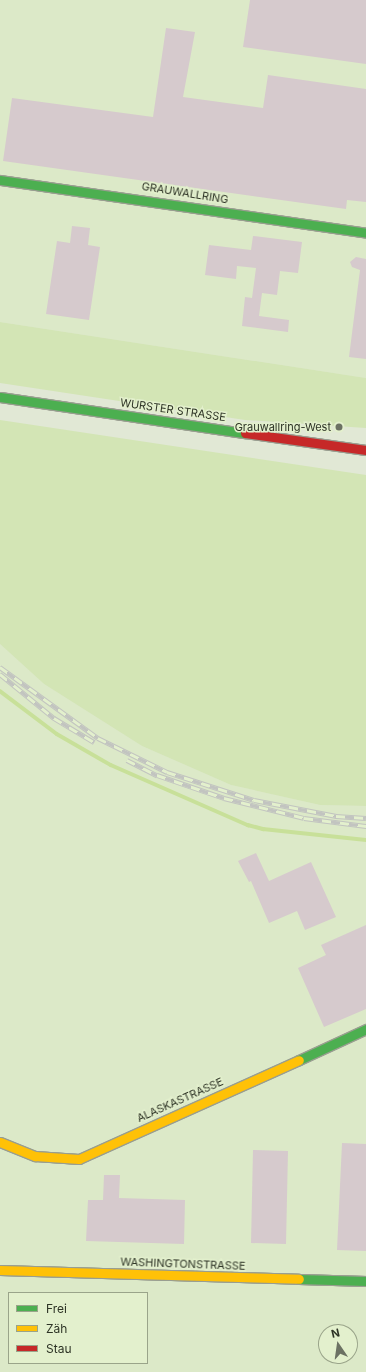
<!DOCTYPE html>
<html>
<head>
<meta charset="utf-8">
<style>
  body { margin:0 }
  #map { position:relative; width:366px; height:1372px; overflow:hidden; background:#e1e8d5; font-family:Inter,sans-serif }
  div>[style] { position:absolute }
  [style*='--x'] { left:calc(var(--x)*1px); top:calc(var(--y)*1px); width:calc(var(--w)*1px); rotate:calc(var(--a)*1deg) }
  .built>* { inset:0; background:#dce9c8 }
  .green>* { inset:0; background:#d3e5b5 }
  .stream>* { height:3.5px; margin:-1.75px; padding:0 1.75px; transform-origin:1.75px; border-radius:1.75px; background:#c8e099 }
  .building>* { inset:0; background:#d6cacd }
  .roads { filter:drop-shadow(1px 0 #999e90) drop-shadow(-1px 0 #999e90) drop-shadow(0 1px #999e90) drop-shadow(0 -1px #999e90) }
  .fast>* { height:9px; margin:-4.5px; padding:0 4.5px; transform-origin:4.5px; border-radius:4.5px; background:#4caf50 }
  .slow>* { height:9px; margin:-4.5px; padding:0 4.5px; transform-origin:4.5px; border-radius:4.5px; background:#ffc107 }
  .jam>* { height:9px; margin:-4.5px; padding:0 4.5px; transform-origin:4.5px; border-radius:4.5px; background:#c62828 }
  .rail>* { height:4.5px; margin-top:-2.25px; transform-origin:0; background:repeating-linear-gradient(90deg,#e3f0cd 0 9px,#c2c4c0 0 18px); box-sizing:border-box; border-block:1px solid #c2c4c0 }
  .dots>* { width:11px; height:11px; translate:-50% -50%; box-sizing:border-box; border:2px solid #e3f0cd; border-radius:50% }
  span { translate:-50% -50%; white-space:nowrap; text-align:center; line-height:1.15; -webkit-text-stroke:3px #e3f0cd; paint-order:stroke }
  .street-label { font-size:11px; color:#2d3325 }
  .poi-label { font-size:11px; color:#2d3325 }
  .right { translate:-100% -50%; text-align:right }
  .legend { position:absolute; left:8px; top:1292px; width:140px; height:72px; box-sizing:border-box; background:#e3f0cd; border:1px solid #9aa48a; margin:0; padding:5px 7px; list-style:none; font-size:12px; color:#2d3325 }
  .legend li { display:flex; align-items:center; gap:8px; height:20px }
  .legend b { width:20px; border:1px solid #9aa48a }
  .north { position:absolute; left:318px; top:1324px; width:40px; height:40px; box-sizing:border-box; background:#e3f0cd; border:1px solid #9aa48a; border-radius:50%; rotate:347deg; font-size:11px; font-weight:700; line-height:16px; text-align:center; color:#2d3325 }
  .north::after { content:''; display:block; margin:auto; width:14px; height:18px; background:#6c7263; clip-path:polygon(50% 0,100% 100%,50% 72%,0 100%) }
</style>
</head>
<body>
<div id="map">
  <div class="built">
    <i style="clip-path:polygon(0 0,366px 0,366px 378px,0 322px)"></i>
    <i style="clip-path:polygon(evenodd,0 644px,44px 684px,142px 746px,231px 785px,320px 805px,366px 806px,366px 1372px,0 1372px,0 644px,9px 1293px,147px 1293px,147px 1363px,9px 1363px,9px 1293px,0 644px,326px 1332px,350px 1332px,350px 1356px,326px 1356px,326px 1332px)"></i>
  </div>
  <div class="green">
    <i style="clip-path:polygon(0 322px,366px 378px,366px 428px,245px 420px,0 383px)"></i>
    <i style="clip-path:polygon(0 420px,366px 475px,366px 806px,320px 805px,231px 785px,142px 746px,44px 684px,0 644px)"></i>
  </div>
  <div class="stream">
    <i style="--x:0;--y:691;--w:71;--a:37"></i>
    <i style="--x:57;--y:734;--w:62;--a:29.9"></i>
    <i style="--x:111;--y:765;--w:150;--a:23.7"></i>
    <i style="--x:248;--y:825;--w:16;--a:15"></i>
    <i style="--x:263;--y:829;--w:104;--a:6.1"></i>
  </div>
  <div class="building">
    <i style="clip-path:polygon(250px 0,366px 0,366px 64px,243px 47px)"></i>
    <i style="clip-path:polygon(166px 28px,195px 32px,183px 97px,263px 108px,268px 75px,366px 89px,366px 202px,347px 200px,346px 209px,3px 161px,12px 98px,153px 117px)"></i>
    <i style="clip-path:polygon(72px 226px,90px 228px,88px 245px,100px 247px,89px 320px,46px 314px,57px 241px,70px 243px)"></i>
    <i style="clip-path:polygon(253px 236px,302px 242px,298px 273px,280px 271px,277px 295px,262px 293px,259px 316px,289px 320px,288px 332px,242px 326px,245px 297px,252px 298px,256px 268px,237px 266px,236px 279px,205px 275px,209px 245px,251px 250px)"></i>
    <i style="clip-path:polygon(356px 257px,366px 259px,366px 359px,349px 357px,360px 270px,352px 267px,350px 262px)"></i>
    <i style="clip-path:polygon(256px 853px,269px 881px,311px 862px,336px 917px,305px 930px,297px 911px,269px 923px,251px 881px,249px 882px,238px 861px)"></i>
    <i style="clip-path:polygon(366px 925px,366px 1009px,324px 1027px,298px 968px,326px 955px,321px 945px)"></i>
    <i style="clip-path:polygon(342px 1143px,366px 1144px,366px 1251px,337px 1250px)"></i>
    <i style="clip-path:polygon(253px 1150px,288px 1151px,286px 1244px,251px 1243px)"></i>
    <i style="clip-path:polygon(104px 1175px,120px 1175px,119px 1198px,185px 1200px,184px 1244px,86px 1241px,88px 1200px,103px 1200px)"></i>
  </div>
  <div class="roads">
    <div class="fast">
      <i style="--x:0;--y:180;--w:370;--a:8.2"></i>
      <i style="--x:0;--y:397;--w:248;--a:8.4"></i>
      <i style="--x:299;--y:1060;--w:74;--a:-24.8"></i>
      <i style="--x:299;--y:1279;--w:67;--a:1.7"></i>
    </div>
    <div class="slow">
      <i style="--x:0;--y:1142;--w:38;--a:22"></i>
      <i style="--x:35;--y:1156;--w:44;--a:3.9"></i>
      <i style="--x:79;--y:1159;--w:241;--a:-24.2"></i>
      <i style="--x:0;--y:1270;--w:299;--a:1.7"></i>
    </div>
    <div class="jam">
      <i style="--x:245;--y:433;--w:122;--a:8"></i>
    </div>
  </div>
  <div class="rail">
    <i style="--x:0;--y:667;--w:121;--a:35.9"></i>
    <i style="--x:98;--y:738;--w:77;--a:26.2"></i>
    <i style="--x:167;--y:772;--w:91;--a:17.8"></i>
    <i style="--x:254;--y:800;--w:84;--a:11"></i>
    <i style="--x:336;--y:816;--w:30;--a:4"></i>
    <i style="--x:0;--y:674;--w:70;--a:39.2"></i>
    <i style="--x:54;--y:718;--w:47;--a:31"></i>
    <i style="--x:127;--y:760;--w:34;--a:27"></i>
    <i style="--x:157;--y:775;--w:71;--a:18.9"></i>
    <i style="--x:224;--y:798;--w:82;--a:14"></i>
    <i style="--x:304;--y:818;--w:63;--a:7.4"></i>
  </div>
  <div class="dots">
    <i style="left:339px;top:427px;background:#6c7263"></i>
  </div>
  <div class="street-label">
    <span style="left:185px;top:193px;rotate:9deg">GRAUWALLRING</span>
    <span style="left:173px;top:410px;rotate:8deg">WURSTER STRASSE</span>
    <span style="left:180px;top:1100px;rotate:-24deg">ALASKASTRASSE</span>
    <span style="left:183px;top:1264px;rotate:2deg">WASHINGTONSTRASSE</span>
  </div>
  <div class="poi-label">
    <span class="right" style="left:331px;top:427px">Grauwallring-West</span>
  </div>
  <ul class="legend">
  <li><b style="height:5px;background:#4caf50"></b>Frei</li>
  <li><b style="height:5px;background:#ffc107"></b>Zäh</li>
  <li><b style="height:5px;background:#c62828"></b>Stau</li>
  </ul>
  <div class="north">N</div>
</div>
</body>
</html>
